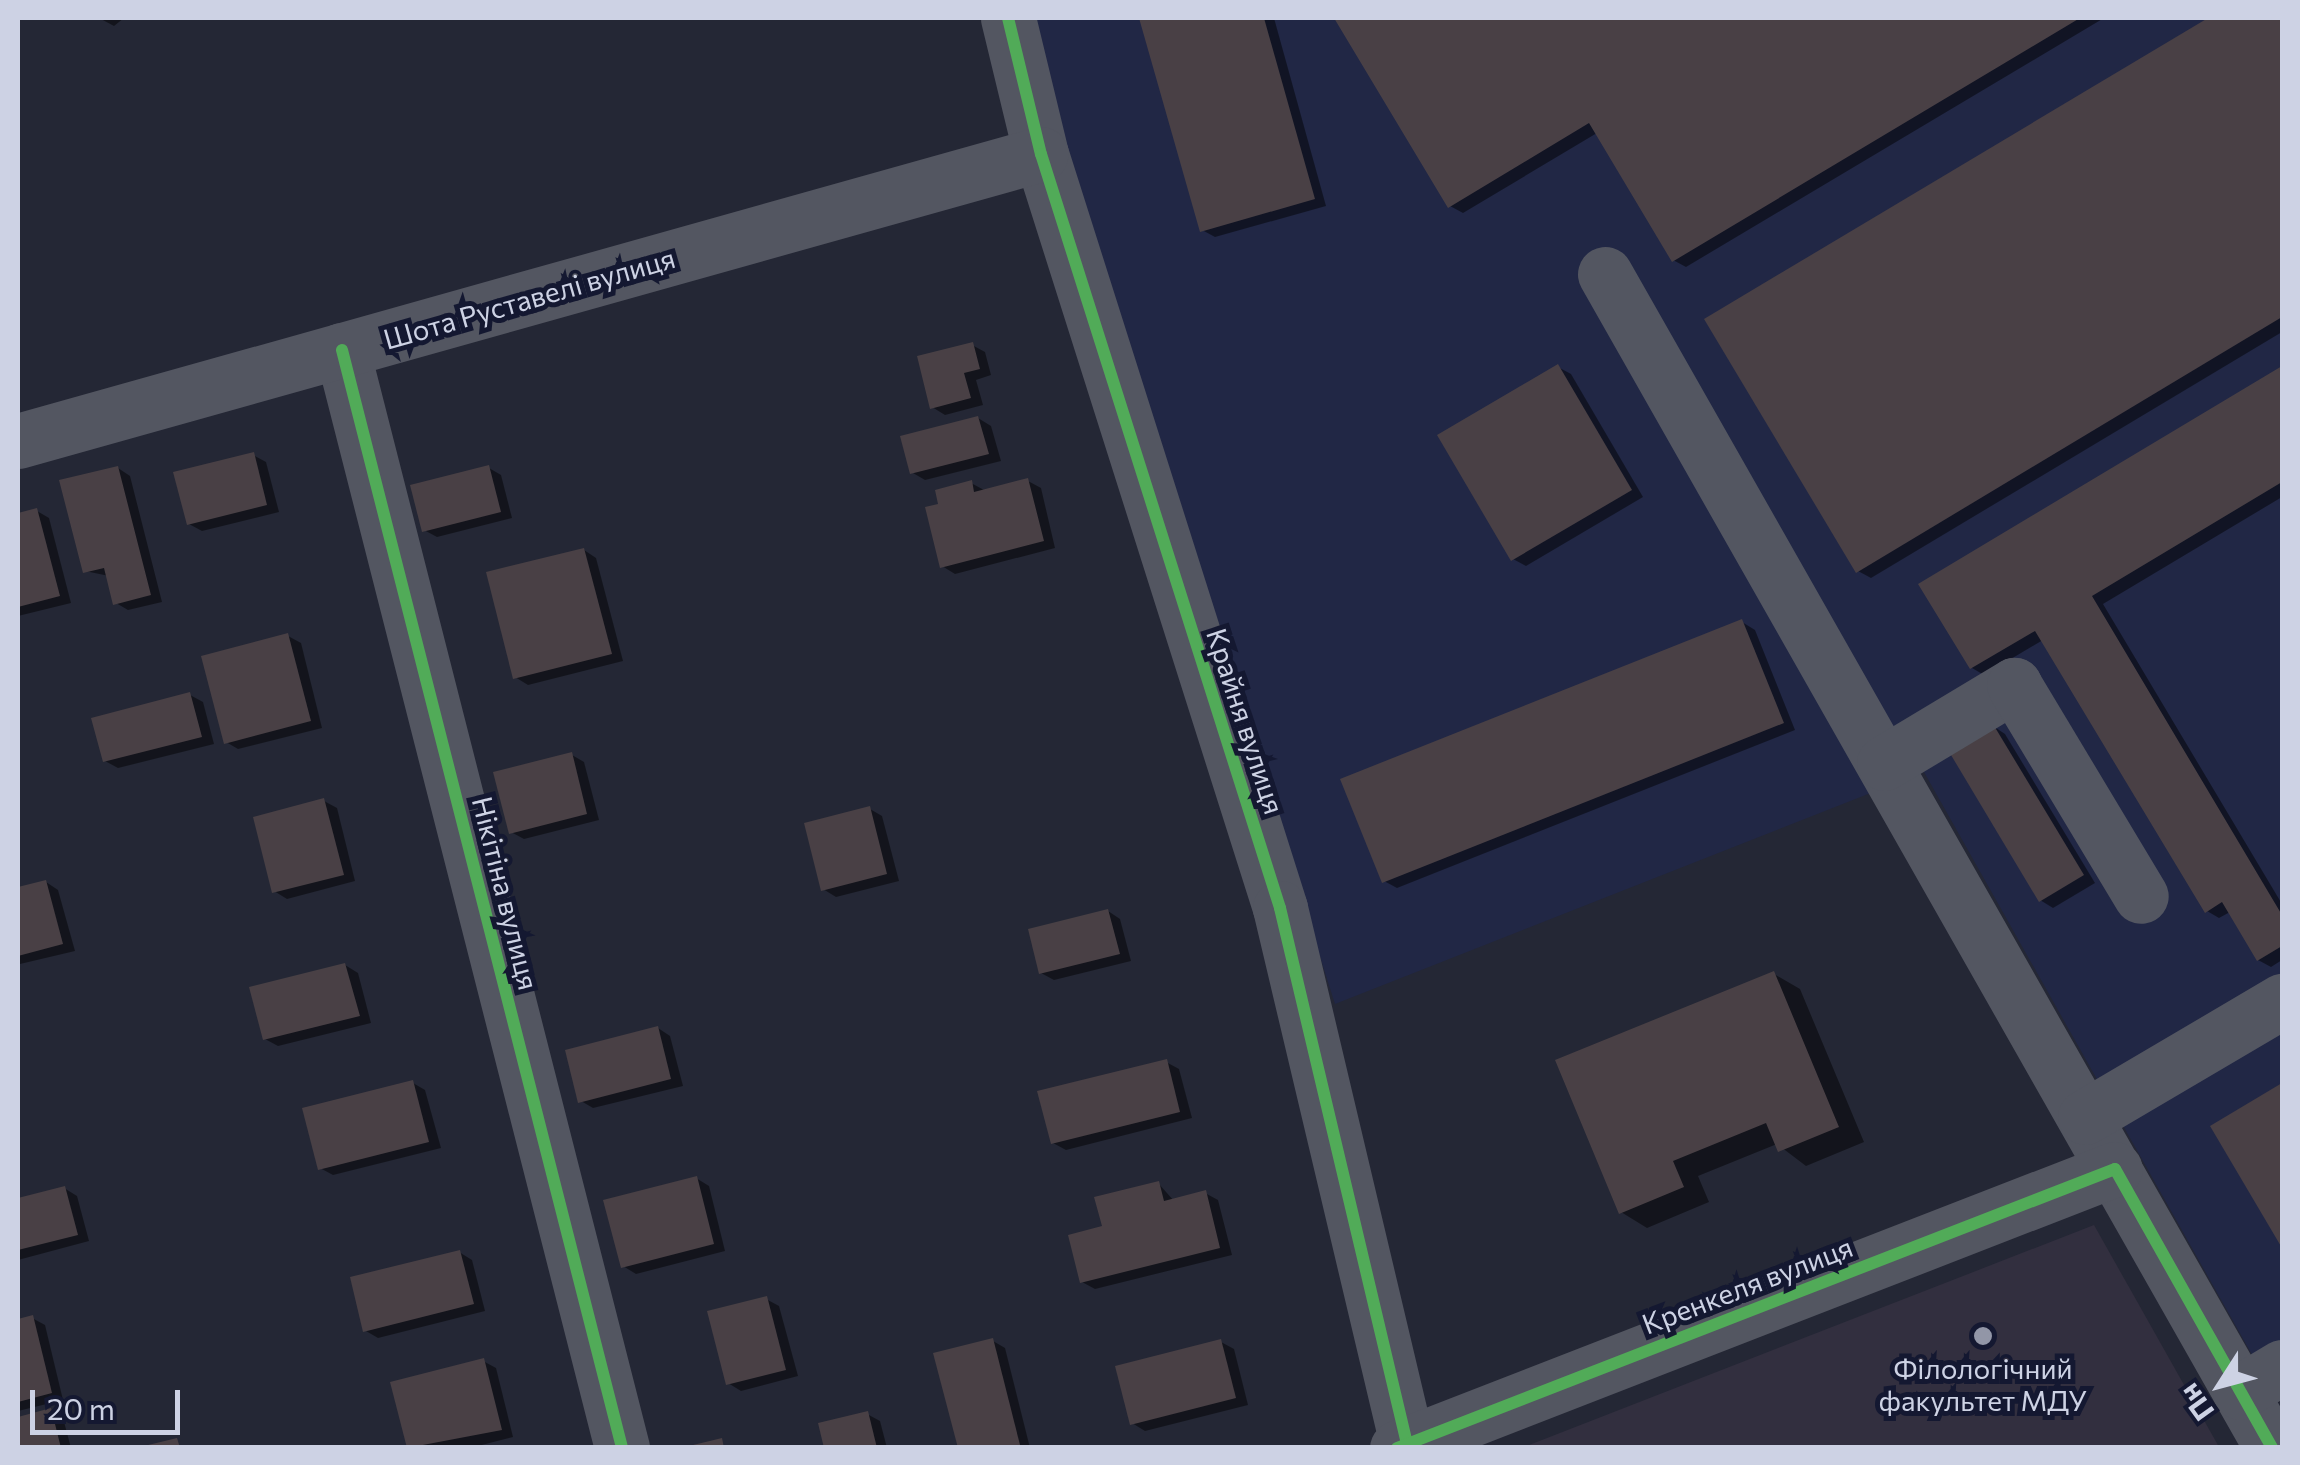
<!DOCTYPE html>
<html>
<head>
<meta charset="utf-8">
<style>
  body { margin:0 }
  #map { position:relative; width:2300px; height:1465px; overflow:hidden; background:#242735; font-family:Commissioner,sans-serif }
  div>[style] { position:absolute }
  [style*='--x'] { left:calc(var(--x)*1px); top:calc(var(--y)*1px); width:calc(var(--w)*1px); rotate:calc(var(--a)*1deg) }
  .built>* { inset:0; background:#212745 }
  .education>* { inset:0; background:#322f3f }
  .shadow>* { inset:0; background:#0007 }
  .building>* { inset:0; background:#494045 }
  .minor>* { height:55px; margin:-27.5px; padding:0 27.5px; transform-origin:27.5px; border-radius:27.5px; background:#535661 }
  .cycleway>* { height:12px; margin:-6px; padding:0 6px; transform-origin:6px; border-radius:6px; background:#51ab58 }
  .dots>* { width:28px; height:28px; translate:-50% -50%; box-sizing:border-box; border:5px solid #141831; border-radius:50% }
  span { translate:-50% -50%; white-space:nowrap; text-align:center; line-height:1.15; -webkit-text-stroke:10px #141831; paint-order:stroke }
  .street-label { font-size:28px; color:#cdd2e4 }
  .poi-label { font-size:28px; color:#cdd2e4 }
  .frame { position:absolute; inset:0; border:20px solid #cdd2e4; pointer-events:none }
  .north { position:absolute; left:2170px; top:1335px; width:100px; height:100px; -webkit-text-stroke:8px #141831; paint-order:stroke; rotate:234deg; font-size:28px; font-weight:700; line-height:40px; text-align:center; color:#cdd2e4 }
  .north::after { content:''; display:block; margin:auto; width:35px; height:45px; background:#cdd2e4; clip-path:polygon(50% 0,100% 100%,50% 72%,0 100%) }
  .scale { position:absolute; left:30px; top:1390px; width:150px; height:45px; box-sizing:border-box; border:5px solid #cdd2e4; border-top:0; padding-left:12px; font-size:30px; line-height:35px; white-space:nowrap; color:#cdd2e4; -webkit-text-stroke:8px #141831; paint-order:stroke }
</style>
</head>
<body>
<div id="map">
  <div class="built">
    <i style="clip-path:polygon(1032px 18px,2282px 18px,2282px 1344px,2255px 1360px,1924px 772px,1335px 1004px,1064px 149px)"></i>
  </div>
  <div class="education">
    <i style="clip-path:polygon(2094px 1225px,2219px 1447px,1524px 1447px)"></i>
  </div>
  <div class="shadow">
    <i style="clip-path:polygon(99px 18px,124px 18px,114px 26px)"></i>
    <i style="clip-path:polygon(1142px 18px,1274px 18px,1326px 206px,1215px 237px,1202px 230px)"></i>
    <i style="clip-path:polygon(1337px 18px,2104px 18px,1686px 267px,1673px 260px,1597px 133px,1463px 213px,1450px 206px)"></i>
    <i style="clip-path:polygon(2213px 18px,2282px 18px,2282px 332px,1871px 578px,1858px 571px,1707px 320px)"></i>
    <i style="clip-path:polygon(972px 345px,985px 352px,991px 375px,976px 380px,983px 405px,945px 415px,932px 407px)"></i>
    <i style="clip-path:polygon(1558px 367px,1571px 374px,1643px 497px,1526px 566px,1513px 559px)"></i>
    <i style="clip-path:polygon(2282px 369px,2282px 497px,2103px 604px,2282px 904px,2282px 960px,2271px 967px,2258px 960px,2230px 912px,2219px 918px,2207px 911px,2043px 640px,1984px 675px,1972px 668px,1922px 585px)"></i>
    <i style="clip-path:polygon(978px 418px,991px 426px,1001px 461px,925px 480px,913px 473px)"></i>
    <i style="clip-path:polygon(253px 455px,266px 462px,279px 512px,202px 531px,189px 524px)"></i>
    <i style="clip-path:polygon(118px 468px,130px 476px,162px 602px,128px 610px,116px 603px,109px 576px,85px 571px)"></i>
    <i style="clip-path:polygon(489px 468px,501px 475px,512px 518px,437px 537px,424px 530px)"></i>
    <i style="clip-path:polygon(1028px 481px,1041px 488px,1055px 548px,955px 574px,942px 566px,941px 506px,971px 483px,984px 490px)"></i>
    <i style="clip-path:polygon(37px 511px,49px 518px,71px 603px,18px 616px,18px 516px)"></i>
    <i style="clip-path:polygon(584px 550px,596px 558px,623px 661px,528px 685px,515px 677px)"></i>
    <i style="clip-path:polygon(1742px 622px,1755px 630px,1795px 730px,1397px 888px,1384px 881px)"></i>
    <i style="clip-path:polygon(288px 636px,301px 643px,322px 728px,238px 749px,226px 742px)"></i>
    <i style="clip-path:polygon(190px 695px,203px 702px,214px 744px,118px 768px,105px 761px)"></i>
    <i style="clip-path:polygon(1993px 726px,2005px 734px,2095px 883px,2053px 908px,2040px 900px)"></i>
    <i style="clip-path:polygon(572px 755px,584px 762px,599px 820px,524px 839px,511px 832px)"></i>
    <i style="clip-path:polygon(324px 801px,337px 808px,355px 881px,287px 899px,274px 891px)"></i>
    <i style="clip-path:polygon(870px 809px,882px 816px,899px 881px,836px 897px,823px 889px)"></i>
    <i style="clip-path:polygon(46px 882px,58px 890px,75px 951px,20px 964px,18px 890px)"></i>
    <i style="clip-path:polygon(1108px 911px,1120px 919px,1131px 961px,1054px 980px,1041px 973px)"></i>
    <i style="clip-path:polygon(345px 965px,358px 973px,371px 1023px,278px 1046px,265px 1039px)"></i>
    <i style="clip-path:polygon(1774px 974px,1800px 989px,1864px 1142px,1806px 1166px,1777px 1144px,1698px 1176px,1709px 1202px,1647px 1228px,1621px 1212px)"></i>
    <i style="clip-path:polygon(658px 1028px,670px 1036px,683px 1086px,593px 1108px,581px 1101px)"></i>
    <i style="clip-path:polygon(1166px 1062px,1179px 1069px,1192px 1118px,1066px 1150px,1053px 1143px)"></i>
    <i style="clip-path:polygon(413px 1083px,425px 1090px,441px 1148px,333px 1175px,320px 1168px)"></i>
    <i style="clip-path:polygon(2282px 1086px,2282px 1243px,2214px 1126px)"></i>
    <i style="clip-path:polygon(696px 1178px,709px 1186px,725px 1251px,636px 1274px,623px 1266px)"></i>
    <i style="clip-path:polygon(1159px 1184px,1174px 1201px,1205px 1193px,1218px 1200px,1232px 1255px,1095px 1289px,1082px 1282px)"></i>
    <i style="clip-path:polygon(64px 1188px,77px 1196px,89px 1241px,18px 1260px,18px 1200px)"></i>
    <i style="clip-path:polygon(459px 1252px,472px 1260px,485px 1311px,378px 1338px,366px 1331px)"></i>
    <i style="clip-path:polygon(766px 1299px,779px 1306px,798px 1376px,741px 1391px,728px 1383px)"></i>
    <i style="clip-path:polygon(32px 1318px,45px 1325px,63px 1400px,18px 1411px,18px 1322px)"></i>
    <i style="clip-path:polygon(993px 1341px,1005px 1348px,1030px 1448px,960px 1448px)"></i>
    <i style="clip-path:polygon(1221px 1342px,1234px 1349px,1248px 1405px,1145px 1431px,1132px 1423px)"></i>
    <i style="clip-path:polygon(483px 1361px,496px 1368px,513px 1437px,470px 1448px,409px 1448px)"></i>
    <i style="clip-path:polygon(50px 1411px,63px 1418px,71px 1448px,18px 1448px,18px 1419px)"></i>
    <i style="clip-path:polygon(867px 1414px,880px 1421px,887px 1448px,826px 1448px)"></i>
  </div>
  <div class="building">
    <i style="clip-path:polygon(1139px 18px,1264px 18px,1315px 199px,1200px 232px)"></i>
    <i style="clip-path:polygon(1334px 18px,2080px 18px,1672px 262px,1589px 123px,1448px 208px)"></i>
    <i style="clip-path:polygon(2208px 18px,2282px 18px,2282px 317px,1856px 573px,1704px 319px)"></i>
    <i style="clip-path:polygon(973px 342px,980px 369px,964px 373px,971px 398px,930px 409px,917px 356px)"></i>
    <i style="clip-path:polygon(1558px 364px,1632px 490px,1511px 561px,1437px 435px)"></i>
    <i style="clip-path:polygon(2282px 366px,2282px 482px,2092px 596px,2282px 915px,2282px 946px,2257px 961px,2222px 902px,2205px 913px,2035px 631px,1970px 669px,1918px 584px)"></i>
    <i style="clip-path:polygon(978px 416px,989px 454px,910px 474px,900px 436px)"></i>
    <i style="clip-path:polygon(254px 452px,267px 505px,187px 525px,173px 472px)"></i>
    <i style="clip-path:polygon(489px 465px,501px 512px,422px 532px,410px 485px)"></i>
    <i style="clip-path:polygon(118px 466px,151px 595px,113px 605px,104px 568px,83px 573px,59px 480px)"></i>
    <i style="clip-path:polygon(1028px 478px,1044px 541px,940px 568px,925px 507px,938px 504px,935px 490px,972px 480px,974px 492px)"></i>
    <i style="clip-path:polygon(37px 508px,60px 596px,18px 607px,18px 513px)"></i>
    <i style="clip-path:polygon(584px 548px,612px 654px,513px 679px,486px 572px)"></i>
    <i style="clip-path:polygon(1742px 619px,1784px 723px,1382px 883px,1340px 779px)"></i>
    <i style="clip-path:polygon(288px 633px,311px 721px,224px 744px,201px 656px)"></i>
    <i style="clip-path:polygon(190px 692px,202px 737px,103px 762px,91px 718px)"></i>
    <i style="clip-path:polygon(1993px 724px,2084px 875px,2039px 902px,1948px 750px)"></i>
    <i style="clip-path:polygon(572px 752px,587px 814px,509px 834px,493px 772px)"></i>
    <i style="clip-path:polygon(324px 798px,344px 875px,272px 893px,253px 817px)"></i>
    <i style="clip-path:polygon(870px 806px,887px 874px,821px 891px,804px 823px)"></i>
    <i style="clip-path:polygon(46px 880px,63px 944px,18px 956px,18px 887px)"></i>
    <i style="clip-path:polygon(1108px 909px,1120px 954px,1039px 974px,1028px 929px)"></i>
    <i style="clip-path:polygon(345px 963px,360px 1016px,263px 1040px,249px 987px)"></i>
    <i style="clip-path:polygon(1774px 971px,1839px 1127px,1778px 1152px,1766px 1123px,1673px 1161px,1684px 1187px,1619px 1214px,1555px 1060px)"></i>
    <i style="clip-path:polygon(658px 1026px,671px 1079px,578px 1103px,565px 1050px)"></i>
    <i style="clip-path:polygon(1167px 1059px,1180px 1112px,1051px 1144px,1037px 1091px)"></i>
    <i style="clip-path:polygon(413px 1080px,429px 1142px,318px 1170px,302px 1108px)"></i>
    <i style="clip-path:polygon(2282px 1083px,2282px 1248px,2210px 1126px)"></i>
    <i style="clip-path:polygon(697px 1176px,714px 1244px,621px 1268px,603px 1200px)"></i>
    <i style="clip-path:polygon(1159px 1181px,1164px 1201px,1206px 1190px,1220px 1248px,1080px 1283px,1068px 1235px,1102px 1226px,1094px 1197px)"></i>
    <i style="clip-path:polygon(65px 1186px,78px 1235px,18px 1250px,18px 1198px)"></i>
    <i style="clip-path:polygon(460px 1250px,474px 1304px,363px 1332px,350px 1277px)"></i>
    <i style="clip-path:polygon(767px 1296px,786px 1370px,726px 1385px,707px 1311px)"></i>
    <i style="clip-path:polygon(33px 1315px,52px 1393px,18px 1402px,18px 1319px)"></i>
    <i style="clip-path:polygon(993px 1338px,1020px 1445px,958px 1448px,933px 1353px)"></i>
    <i style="clip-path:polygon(1221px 1339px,1236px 1398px,1130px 1425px,1115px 1366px)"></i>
    <i style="clip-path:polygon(484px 1358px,502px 1430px,407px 1448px,390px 1382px)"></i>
    <i style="clip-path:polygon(51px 1408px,61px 1448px,18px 1448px,18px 1417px)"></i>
    <i style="clip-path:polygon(868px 1411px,877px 1448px,824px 1448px,818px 1423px)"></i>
    <i style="clip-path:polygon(177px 1438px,180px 1448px,144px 1448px,144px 1446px)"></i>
    <i style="clip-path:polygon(722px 1438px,724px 1448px,689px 1448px,689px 1446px)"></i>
  </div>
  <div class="minor">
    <i style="--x:1008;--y:18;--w:140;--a:76.4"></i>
    <i style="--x:1041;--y:154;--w:791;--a:72.41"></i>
    <i style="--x:1280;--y:908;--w:555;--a:76.66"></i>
    <i style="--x:1605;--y:274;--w:1350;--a:60.4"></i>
    <i style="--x:342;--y:350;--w:1133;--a:75.69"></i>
    <i style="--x:18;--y:441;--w:1062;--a:-15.67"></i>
    <i style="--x:1884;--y:763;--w:152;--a:-31"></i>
    <i style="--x:2014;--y:685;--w:246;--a:59"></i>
    <i style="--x:2085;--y:1117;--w:229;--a:-30.5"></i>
    <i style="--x:2240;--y:1392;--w:49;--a:-30.8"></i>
    <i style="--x:1397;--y:1448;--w:770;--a:-21.24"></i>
  </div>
  <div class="cycleway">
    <i style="--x:1008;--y:18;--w:140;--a:76.4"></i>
    <i style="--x:1041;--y:154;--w:791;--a:72.41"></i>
    <i style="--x:1280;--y:908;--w:555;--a:76.66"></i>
    <i style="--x:342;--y:350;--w:1133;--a:75.69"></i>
    <i style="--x:1397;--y:1448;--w:770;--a:-21.24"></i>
    <i style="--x:2115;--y:1169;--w:320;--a:60.6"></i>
  </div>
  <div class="dots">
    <i style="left:1983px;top:1336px;background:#9296a7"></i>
  </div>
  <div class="street-label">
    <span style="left:529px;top:298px;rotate:-16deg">Шота Руставелі вулиця</span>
    <span style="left:1246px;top:721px;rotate:72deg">Крайня вулиця</span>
    <span style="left:506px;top:893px;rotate:76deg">Нікітіна вулиця</span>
    <span style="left:1747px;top:1285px;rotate:-21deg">Кренкеля вулиця</span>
  </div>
  <div class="poi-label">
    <span style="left:1983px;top:1384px">Філологічний<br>факультет МДУ</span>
  </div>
  <div class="frame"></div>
  <div class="north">Пн</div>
  <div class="scale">20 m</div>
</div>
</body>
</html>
